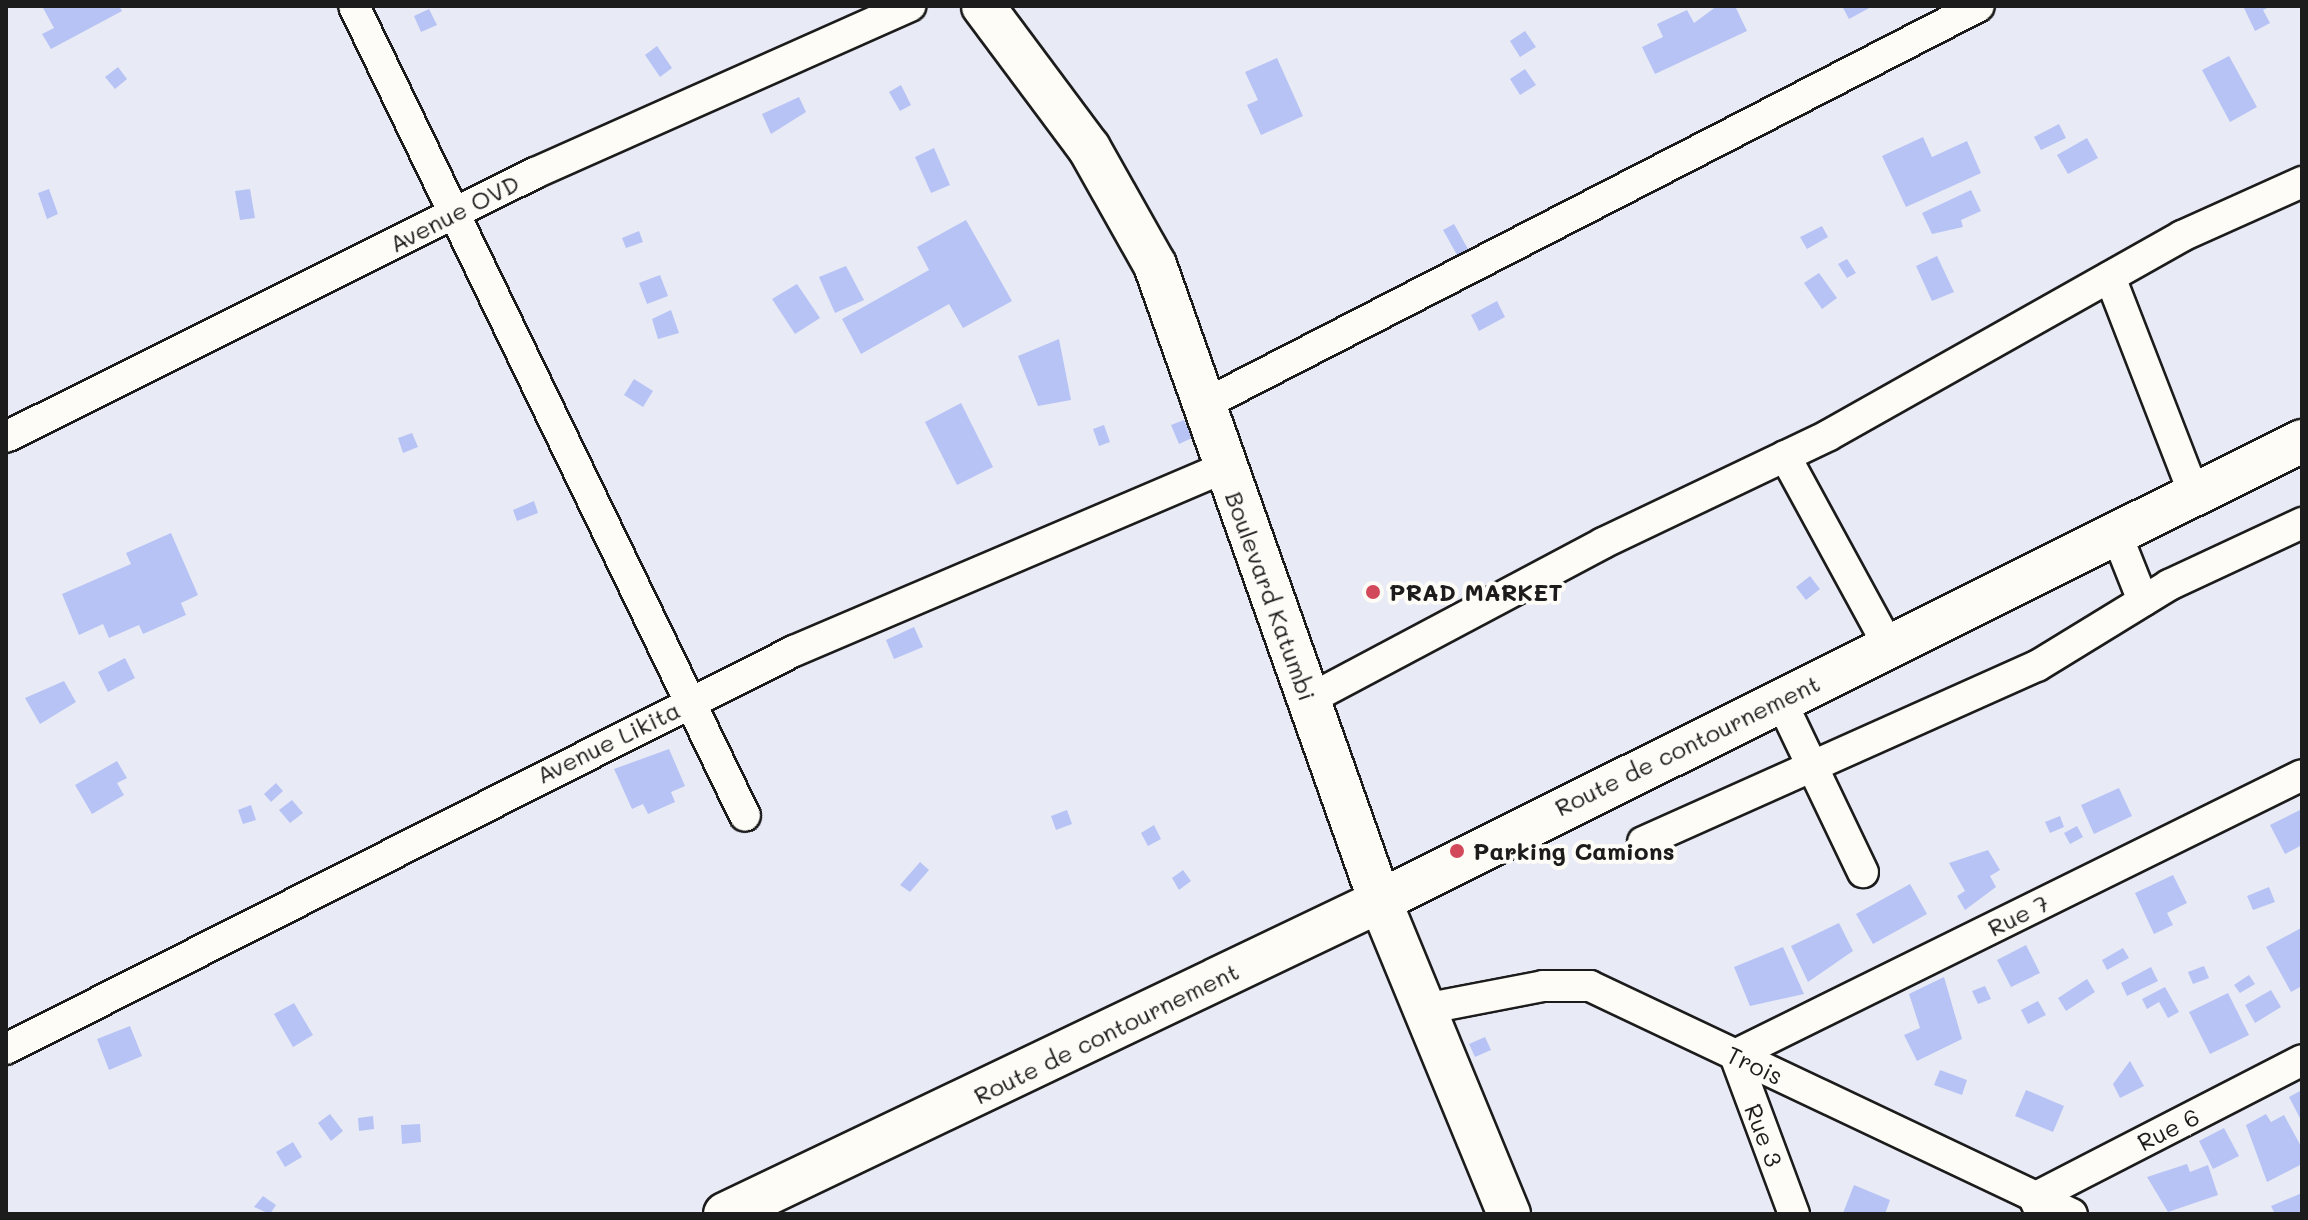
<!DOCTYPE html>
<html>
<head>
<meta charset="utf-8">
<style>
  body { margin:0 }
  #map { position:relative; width:2308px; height:1220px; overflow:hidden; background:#e8ebf6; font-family:Mali,sans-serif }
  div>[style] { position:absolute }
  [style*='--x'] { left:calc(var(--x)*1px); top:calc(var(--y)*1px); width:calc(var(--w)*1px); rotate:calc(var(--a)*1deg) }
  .building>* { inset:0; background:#b7c3f4 }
  .roads { filter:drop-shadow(2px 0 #1c1c1c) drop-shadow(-2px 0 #1c1c1c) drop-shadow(0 2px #1c1c1c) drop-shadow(0 -2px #1c1c1c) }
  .street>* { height:30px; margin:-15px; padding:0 15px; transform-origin:15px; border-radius:15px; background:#fdfcf7 }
  .secondary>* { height:42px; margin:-21px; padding:0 21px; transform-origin:21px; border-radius:21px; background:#fdfcf7 }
  .dots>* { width:22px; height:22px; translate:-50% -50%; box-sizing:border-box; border:4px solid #fdfcf7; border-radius:50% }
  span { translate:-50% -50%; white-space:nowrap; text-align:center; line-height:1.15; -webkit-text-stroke:8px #fdfcf7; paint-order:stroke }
  .street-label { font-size:24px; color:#1c1c1c }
  .poi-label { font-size:24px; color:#1c1c1c; font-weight:700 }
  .left { translate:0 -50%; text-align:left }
  .frame { position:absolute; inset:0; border:8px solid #1c1c1c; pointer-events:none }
</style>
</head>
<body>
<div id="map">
  <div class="building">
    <i style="clip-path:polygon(42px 6px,119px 6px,122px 11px,51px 49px,42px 34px,54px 28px)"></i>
    <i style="clip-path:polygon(1717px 6px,1735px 6px,1747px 31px,1655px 74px,1642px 47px,1663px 37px,1657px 24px,1687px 10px,1694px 23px)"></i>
    <i style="clip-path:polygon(1842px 6px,1873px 6px,1849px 19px)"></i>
    <i style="clip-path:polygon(2243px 6px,2272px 6px,2263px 10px,2270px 23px,2255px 31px)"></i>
    <i style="clip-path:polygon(429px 9px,437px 25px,421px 32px,414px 16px)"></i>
    <i style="clip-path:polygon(1525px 31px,1536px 47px,1520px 57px,1510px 41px)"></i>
    <i style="clip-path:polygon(657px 46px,672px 68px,660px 77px,645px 55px)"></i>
    <i style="clip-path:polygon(2229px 56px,2257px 107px,2230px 122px,2202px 70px)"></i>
    <i style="clip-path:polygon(1277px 58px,1303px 116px,1261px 135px,1247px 105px,1258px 100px,1245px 72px)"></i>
    <i style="clip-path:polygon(118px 67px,127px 79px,115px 89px,105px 77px)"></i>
    <i style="clip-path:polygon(1525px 69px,1536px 85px,1520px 95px,1510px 79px)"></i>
    <i style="clip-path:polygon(901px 85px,911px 105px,900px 111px,889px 92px)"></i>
    <i style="clip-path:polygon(799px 97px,806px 112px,771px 134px,762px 114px)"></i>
    <i style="clip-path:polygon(2059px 124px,2066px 138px,2041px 150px,2034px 137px)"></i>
    <i style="clip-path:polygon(1923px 137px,1932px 157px,1967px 141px,1981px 173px,1906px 207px,1882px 156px)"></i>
    <i style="clip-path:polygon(2087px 138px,2098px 158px,2068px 174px,2057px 155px)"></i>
    <i style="clip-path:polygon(934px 148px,950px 185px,931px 193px,915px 157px)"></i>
    <i style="clip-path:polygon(49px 189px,58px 214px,47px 219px,38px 193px)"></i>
    <i style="clip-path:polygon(250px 189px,255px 218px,240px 220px,235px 191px)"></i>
    <i style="clip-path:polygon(1971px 190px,1981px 211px,1961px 220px,1963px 227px,1932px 234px,1922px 213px)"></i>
    <i style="clip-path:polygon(966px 220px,1012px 301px,963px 328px,949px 304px,861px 354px,842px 319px,929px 270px,917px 247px)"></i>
    <i style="clip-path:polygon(1454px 224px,1468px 249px,1457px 255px,1443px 230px)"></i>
    <i style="clip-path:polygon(1822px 226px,1828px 237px,1807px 249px,1800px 237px)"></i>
    <i style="clip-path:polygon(639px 231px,643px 242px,626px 248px,622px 238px)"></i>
    <i style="clip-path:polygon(1937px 256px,1954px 292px,1932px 301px,1916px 266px)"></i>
    <i style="clip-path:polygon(1847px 259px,1856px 273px,1847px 278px,1838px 264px)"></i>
    <i style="clip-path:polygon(846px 266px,864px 300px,835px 313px,819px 277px)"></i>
    <i style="clip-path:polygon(1819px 273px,1837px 298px,1822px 309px,1804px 283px)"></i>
    <i style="clip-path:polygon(660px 275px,668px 296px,647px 304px,639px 283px)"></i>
    <i style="clip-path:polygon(797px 284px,820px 318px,795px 334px,772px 299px)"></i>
    <i style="clip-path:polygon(1497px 301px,1505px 317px,1479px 331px,1471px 315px)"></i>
    <i style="clip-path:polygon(671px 310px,679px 333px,658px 339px,652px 319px)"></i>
    <i style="clip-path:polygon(1059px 339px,1071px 400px,1038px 406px,1018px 356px)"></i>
    <i style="clip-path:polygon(634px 379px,653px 391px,643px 407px,624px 395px)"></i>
    <i style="clip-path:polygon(961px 403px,993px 467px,957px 485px,925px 422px)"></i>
    <i style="clip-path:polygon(1184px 420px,1192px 438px,1179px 444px,1171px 425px)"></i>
    <i style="clip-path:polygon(1104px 425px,1110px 442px,1099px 446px,1093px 429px)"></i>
    <i style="clip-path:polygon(412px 433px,418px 447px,403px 453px,398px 438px)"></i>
    <i style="clip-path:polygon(534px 501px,538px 513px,517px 521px,513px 510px)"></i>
    <i style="clip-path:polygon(171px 533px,198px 595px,181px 603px,186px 615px,143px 634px,139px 625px,109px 638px,103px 624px,79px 635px,62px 594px,131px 564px,126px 553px)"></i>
    <i style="clip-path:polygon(1810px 576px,1820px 589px,1806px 600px,1796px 587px)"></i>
    <i style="clip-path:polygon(914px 627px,923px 647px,894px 659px,886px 640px)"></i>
    <i style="clip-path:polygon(125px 658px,135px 678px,108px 692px,98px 672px)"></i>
    <i style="clip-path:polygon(64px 681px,76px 702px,40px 724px,25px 698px)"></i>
    <i style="clip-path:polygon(669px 749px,685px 786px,671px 792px,675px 802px,648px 814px,643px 804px,632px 809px,614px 769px)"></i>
    <i style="clip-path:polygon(117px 761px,127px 778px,117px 783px,124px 795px,92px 814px,75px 785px)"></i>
    <i style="clip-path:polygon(276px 783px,283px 791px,271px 802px,264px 794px)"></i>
    <i style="clip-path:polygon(2119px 788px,2132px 816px,2094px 834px,2081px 805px)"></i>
    <i style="clip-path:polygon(292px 800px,303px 813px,290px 823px,279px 810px)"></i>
    <i style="clip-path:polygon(251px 805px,256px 820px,243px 824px,238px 810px)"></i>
    <i style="clip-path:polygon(1067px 810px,1072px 824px,1056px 830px,1051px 816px)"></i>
    <i style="clip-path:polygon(2300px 810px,2302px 845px,2285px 854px,2270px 825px)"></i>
    <i style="clip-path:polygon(2060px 816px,2064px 827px,2050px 833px,2045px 822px)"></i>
    <i style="clip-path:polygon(1154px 825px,1161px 839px,1148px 846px,1141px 833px)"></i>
    <i style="clip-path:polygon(2077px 826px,2083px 837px,2070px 844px,2064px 833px)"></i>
    <i style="clip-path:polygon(1988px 850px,2000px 870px,1990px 876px,1996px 887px,1965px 910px,1957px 896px,1965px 891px,1949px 863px)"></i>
    <i style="clip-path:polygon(920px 862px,929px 870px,910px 892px,900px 885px)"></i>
    <i style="clip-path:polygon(1183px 870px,1191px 881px,1179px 890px,1172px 878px)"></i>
    <i style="clip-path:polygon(2173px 875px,2187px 903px,2167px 913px,2173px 925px,2154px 934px,2135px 893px)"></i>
    <i style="clip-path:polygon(1910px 884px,1927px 914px,1873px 944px,1856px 914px)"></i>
    <i style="clip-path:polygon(2269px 887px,2275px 902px,2253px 910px,2247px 896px)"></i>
    <i style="clip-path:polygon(1839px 923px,1853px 951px,1808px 982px,1791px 946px)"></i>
    <i style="clip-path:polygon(2301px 928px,2302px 986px,2291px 992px,2266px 947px)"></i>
    <i style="clip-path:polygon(2026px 945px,2040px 973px,2011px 987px,1997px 960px)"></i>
    <i style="clip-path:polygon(1783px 947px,1804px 994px,1750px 1006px,1734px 967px)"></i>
    <i style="clip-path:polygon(2123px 948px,2129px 958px,2107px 970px,2102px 960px)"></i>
    <i style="clip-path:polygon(2204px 966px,2209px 978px,2193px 984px,2188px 972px)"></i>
    <i style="clip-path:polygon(2151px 967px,2158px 981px,2127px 996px,2121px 983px)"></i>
    <i style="clip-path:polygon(2249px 975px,2255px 984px,2240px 993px,2234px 985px)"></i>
    <i style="clip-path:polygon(1944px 977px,1962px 1039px,1917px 1061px,1904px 1035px,1920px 1028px,1909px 994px)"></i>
    <i style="clip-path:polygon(2087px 979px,2095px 992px,2066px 1011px,2058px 998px)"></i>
    <i style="clip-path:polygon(1985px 986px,1991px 999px,1978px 1004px,1972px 991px)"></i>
    <i style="clip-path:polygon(2165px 987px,2179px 1012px,2168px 1018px,2159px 1002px,2147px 1009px,2142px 999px)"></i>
    <i style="clip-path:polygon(2271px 990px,2281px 1007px,2255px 1023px,2245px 1005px)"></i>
    <i style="clip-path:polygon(2228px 993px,2249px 1035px,2210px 1054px,2189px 1012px)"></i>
    <i style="clip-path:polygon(2038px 1001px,2046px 1015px,2028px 1024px,2021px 1010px)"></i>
    <i style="clip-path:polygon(294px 1003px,313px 1035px,293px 1047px,274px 1014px)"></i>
    <i style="clip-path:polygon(130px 1026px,142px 1056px,109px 1070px,97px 1039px)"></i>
    <i style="clip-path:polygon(1485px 1037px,1491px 1050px,1475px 1057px,1469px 1044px)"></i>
    <i style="clip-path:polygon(2130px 1061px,2144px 1086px,2120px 1098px,2113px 1084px)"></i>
    <i style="clip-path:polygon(1940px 1070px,1967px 1080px,1962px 1095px,1934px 1085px)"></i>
    <i style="clip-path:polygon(2026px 1090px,2064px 1106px,2053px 1132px,2015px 1116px)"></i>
    <i style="clip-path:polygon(2302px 1090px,2302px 1122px,2289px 1097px)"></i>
    <i style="clip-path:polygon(330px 1114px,343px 1131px,331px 1141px,318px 1123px)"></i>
    <i style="clip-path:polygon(2266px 1114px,2271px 1122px,2284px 1115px,2302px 1148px,2302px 1164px,2267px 1182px,2246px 1125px)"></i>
    <i style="clip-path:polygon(373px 1116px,374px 1129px,359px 1131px,358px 1118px)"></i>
    <i style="clip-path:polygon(420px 1124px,421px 1142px,402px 1144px,401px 1125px)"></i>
    <i style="clip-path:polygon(2224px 1128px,2239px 1156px,2213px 1169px,2199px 1141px)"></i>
    <i style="clip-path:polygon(293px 1142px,302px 1157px,285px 1167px,276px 1152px)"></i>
    <i style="clip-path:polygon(2187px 1164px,2190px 1172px,2208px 1165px,2218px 1195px,2168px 1212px,2147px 1177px)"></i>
    <i style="clip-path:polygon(1854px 1185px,1890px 1200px,1885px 1214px,1843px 1213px)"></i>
    <i style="clip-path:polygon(2302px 1193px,2302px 1214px,2275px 1214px,2271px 1206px)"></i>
    <i style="clip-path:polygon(263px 1196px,276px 1205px,270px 1214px,254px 1207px)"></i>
  </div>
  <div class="roads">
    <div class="street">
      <i style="--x:354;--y:6;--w:899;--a:64.23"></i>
      <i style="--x:2110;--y:277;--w:233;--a:68.8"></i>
      <i style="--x:1205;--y:404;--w:870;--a:-27.21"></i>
      <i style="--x:6;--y:437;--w:591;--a:-26.52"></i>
      <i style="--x:535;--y:173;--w:411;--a:-24"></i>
      <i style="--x:1785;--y:456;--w:215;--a:61.4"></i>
      <i style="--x:2116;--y:533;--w:73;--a:68.3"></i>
      <i style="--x:1780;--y:699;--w:192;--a:64.4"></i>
      <i style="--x:1308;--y:700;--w:334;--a:-28"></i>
      <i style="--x:1603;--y:543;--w:250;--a:-25.5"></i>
      <i style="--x:1829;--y:435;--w:405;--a:-29.4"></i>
      <i style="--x:2182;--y:236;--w:132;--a:-24.2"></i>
      <i style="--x:1643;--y:842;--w:432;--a:-24.1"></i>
      <i style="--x:2037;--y:666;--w:155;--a:-31.5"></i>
      <i style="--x:2169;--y:585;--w:147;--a:-25"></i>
      <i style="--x:1424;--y:1009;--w:121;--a:-10.9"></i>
      <i style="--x:1543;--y:986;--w:47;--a:0"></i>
      <i style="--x:1590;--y:986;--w:533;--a:25.32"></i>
      <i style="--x:6;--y:1049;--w:883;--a:-26.8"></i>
      <i style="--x:794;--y:651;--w:469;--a:-23.1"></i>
      <i style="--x:2039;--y:1209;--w:12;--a:-114"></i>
      <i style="--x:2034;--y:1198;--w:301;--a:-27.2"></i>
      <i style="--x:1794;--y:1214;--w:170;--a:-110.4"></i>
      <i style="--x:1735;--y:1055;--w:632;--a:-26.28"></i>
    </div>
    <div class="secondary">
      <i style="--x:983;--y:6;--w:177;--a:53.3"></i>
      <i style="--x:1089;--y:148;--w:134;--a:60.6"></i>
      <i style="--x:1155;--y:265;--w:675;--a:70.52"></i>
      <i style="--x:1380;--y:901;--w:339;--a:67.6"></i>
      <i style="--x:725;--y:1214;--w:726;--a:-25.54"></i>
      <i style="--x:1380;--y:901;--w:1030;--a:-26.52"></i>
    </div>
  </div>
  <div class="dots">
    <i style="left:1373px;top:592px;background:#d1495b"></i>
    <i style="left:1457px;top:851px;background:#d1495b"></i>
  </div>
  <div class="street-label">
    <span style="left:454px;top:213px;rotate:-27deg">Avenue OVD</span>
    <span style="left:1271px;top:596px;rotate:70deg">Boulevard Katumbi</span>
    <span style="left:608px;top:742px;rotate:-26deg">Avenue Likita</span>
    <span style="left:1687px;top:745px;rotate:-26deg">Route de contournement</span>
    <span style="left:2018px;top:915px;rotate:-26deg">Rue 7</span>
    <span style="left:1106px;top:1033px;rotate:-26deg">Route de contournement</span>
    <span style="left:1755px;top:1065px;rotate:25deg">Trois</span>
    <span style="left:2168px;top:1129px;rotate:-27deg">Rue 6</span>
    <span style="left:1764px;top:1135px;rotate:69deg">Rue 3</span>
  </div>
  <div class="poi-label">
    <span class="left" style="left:1389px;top:592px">PRAD MARKET</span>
    <span class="left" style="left:1473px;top:851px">Parking Camions</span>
  </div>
  <div class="frame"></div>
</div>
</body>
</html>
